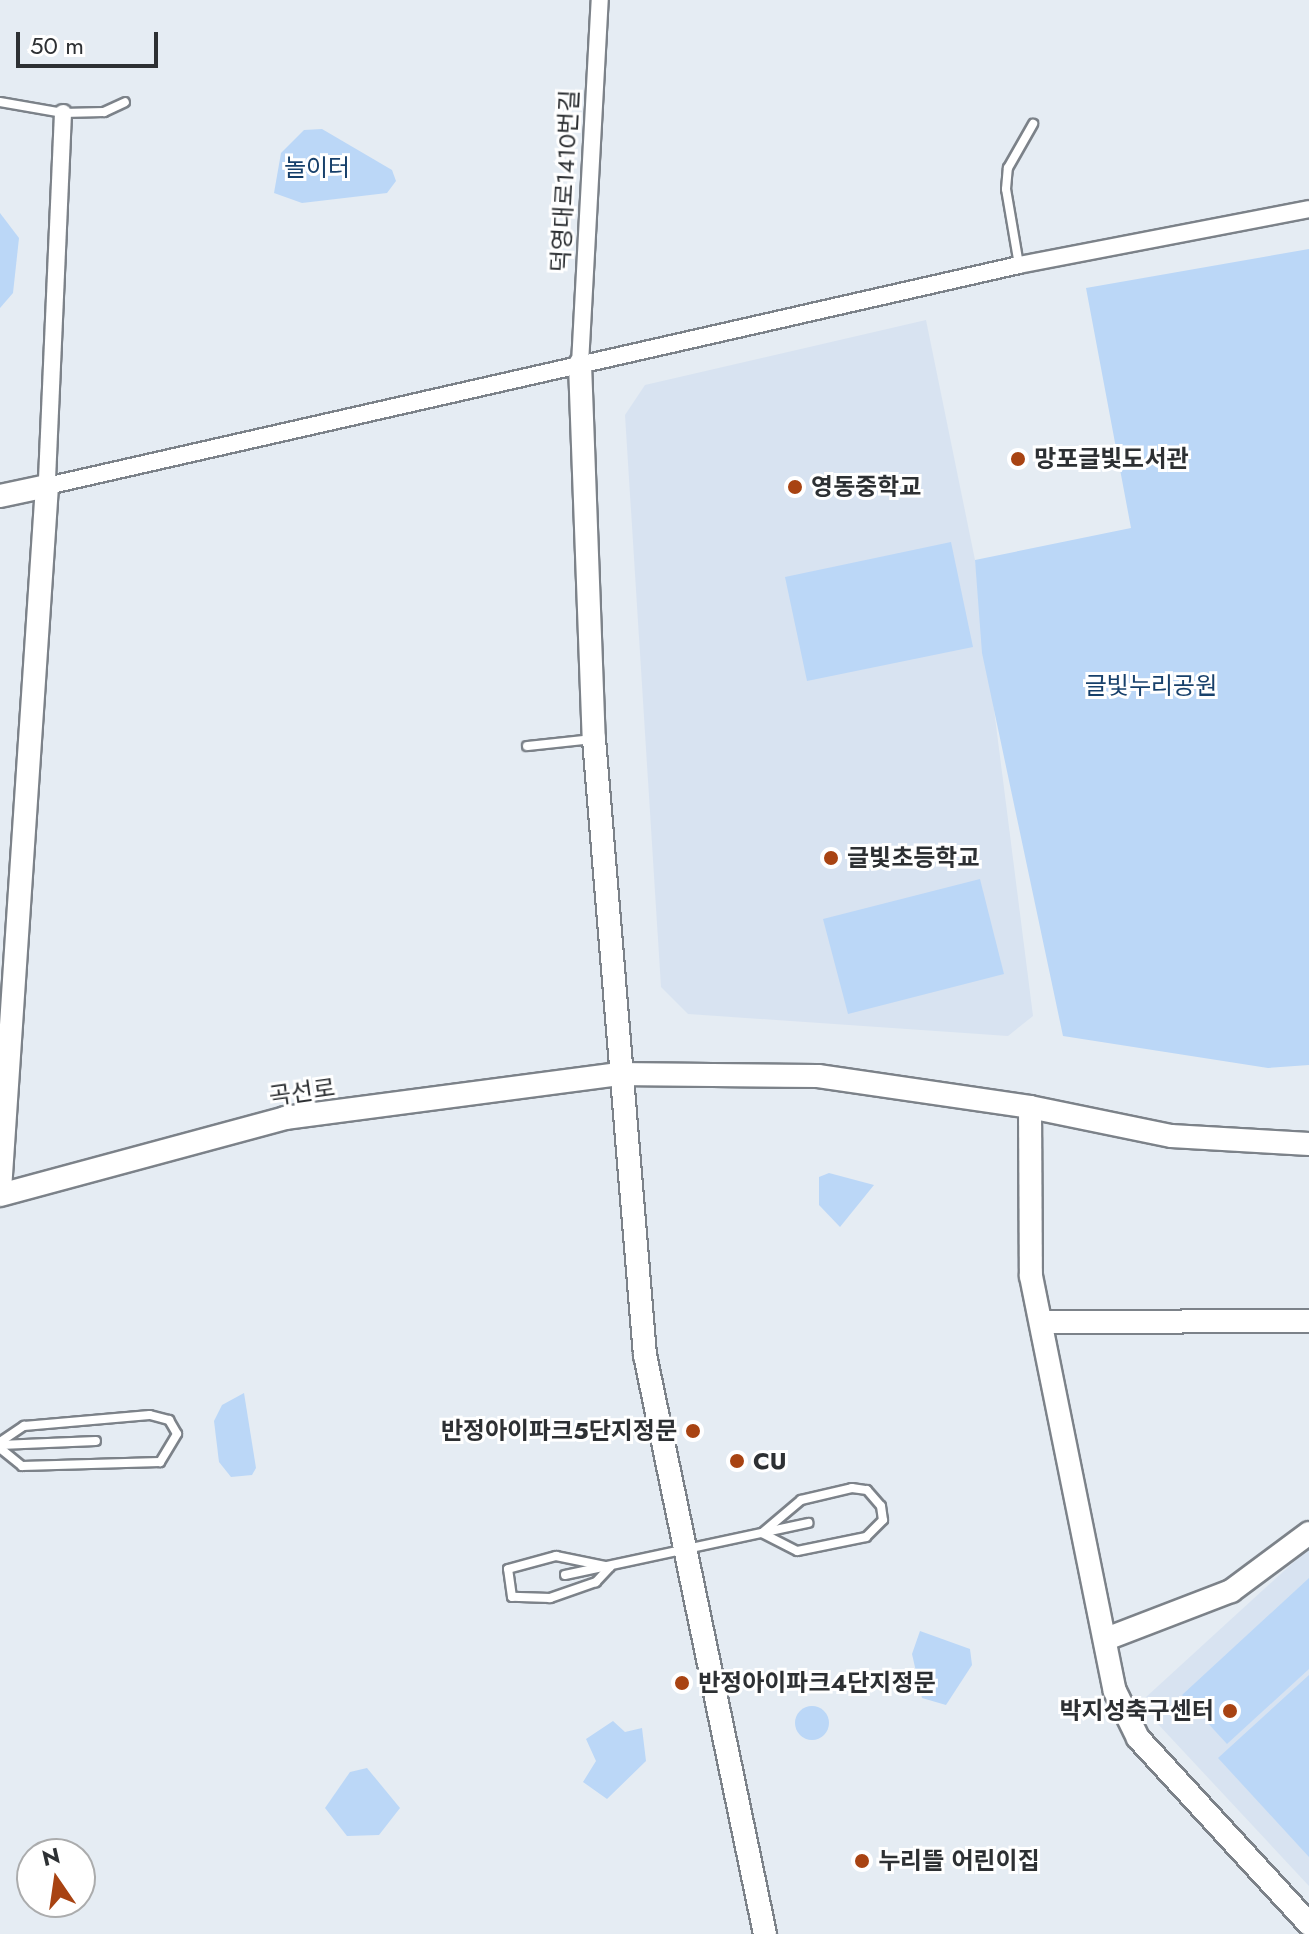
<!DOCTYPE html>
<html>
<head>
<meta charset="utf-8">
<style>
  body { margin:0 }
  #map { position:relative; width:1309px; height:1934px; overflow:hidden; background:#e5ecf3; font-family:Jost,"Noto Sans KR",sans-serif }
  div>[style] { position:absolute }
  [style*='--x'] { left:calc(var(--x)*1px); top:calc(var(--y)*1px); width:calc(var(--w)*1px); rotate:calc(var(--a)*1deg) }
  .built>* { inset:0; background:#d8e3f1 }
  .green>* { inset:0; background:#bbd7f7 }
  .round { border-radius:50% }
  .roads { filter:drop-shadow(2px 0 #7c8289) drop-shadow(-2px 0 #7c8289) drop-shadow(0 2px #7c8289) drop-shadow(0 -2px #7c8289) }
  .lane>* { height:8px; margin:-4px; padding:0 4px; transform-origin:4px; border-radius:4px; background:#fff }
  .street>* { height:16px; margin:-8px; padding:0 8px; transform-origin:8px; border-radius:8px; background:#fff }
  .secondary>* { height:22px; margin:-11px; padding:0 11px; transform-origin:11px; border-radius:11px; background:#fff }
  .dots>* { width:22px; height:22px; translate:-50% -50%; box-sizing:border-box; border:4px solid #fff; border-radius:50% }
  span { translate:-50% -50%; white-space:nowrap; text-align:center; line-height:1.15; -webkit-text-stroke:6px #fff; paint-order:stroke }
  .park-label { font-size:24px; color:#17406b }
  .street-label { font-size:24px; color:#2d3033 }
  .poi-label { font-size:24px; color:#2d3033; font-weight:700 }
  .left { translate:0 -50%; text-align:left }
  .right { translate:-100% -50%; text-align:right }
  .north { position:absolute; left:16px; top:1838px; width:80px; height:80px; box-sizing:border-box; background:#fff; border:2px solid #abacad; border-radius:50%; rotate:347deg; font-size:22px; font-weight:700; line-height:32px; text-align:center; color:#2d3033 }
  .north::after { content:''; display:block; margin:auto; width:28px; height:36px; background:#a84312; clip-path:polygon(50% 0,100% 100%,50% 72%,0 100%) }
  .scale { position:absolute; left:16px; top:32px; width:142px; height:36px; box-sizing:border-box; border:4px solid #2d3033; border-top:0; padding-left:10px; font-size:24px; line-height:28px; white-space:nowrap; color:#2d3033; -webkit-text-stroke:6px #fff; paint-order:stroke }
</style>
</head>
<body>
<div id="map">
  <div class="built">
    <i style="clip-path:polygon(926px 320px,975px 560px,1033px 1016px,1008px 1036px,688px 1014px,661px 987px,625px 415px,645px 385px)"></i>
    <i style="clip-path:polygon(1309px 1548px,1309px 1886px,1157px 1723px,1145px 1698px)"></i>
  </div>
  <div class="green">
    <i style="clip-path:polygon(322px 129px,392px 170px,396px 181px,387px 193px,302px 203px,274px 193px,281px 153px,304px 130px)"></i>
    <i style="clip-path:polygon(0 213px,19px 238px,13px 293px,0 308px)"></i>
    <i style="clip-path:polygon(1309px 249px,1309px 1065px,1268px 1068px,1063px 1036px,982px 653px,975px 560px,1131px 528px,1086px 288px)"></i>
    <i style="clip-path:polygon(951px 542px,973px 647px,807px 681px,785px 577px)"></i>
    <i style="clip-path:polygon(980px 879px,1004px 974px,848px 1014px,823px 919px)"></i>
    <i style="clip-path:polygon(829px 1173px,874px 1185px,840px 1227px,819px 1205px,819px 1177px)"></i>
    <i style="clip-path:polygon(244px 1393px,256px 1468px,252px 1475px,231px 1477px,219px 1462px,214px 1421px,222px 1405px)"></i>
    <i style="clip-path:polygon(1309px 1578px,1309px 1669px,1227px 1744px,1182px 1695px)"></i>
    <i style="clip-path:polygon(920px 1631px,970px 1649px,972px 1665px,946px 1705px,922px 1698px,912px 1654px)"></i>
    <i style="clip-path:polygon(1309px 1675px,1309px 1857px,1218px 1758px)"></i>
    <i class="round" style="left:795px;top:1706px;width:34px;height:34px"></i>
    <i style="clip-path:polygon(613px 1721px,625px 1732px,642px 1728px,646px 1761px,607px 1799px,583px 1782px,596px 1761px,586px 1739px)"></i>
    <i style="clip-path:polygon(367px 1768px,400px 1808px,379px 1835px,347px 1836px,325px 1808px,350px 1772px)"></i>
  </div>
  <div class="roads">
    <div class="lane">
      <i style="--x:0;--y:102;--w:64;--a:9.9"></i>
      <i style="--x:63;--y:113;--w:41;--a:-1.4"></i>
      <i style="--x:104;--y:112;--w:23;--a:-25"></i>
      <i style="--x:1019;--y:265;--w:77;--a:-99.7"></i>
      <i style="--x:1006;--y:189;--w:21;--a:-85"></i>
      <i style="--x:1008;--y:168;--w:51;--a:-60.4"></i>
      <i style="--x:527;--y:746;--w:67;--a:-6"></i>
      <i style="--x:0;--y:1442;--w:29;--a:-34"></i>
      <i style="--x:24;--y:1426;--w:126;--a:-5"></i>
      <i style="--x:150;--y:1415;--w:20;--a:15"></i>
      <i style="--x:169;--y:1420;--w:16;--a:60"></i>
      <i style="--x:177;--y:1434;--w:33;--a:121"></i>
      <i style="--x:160;--y:1462;--w:138;--a:178.3"></i>
      <i style="--x:22;--y:1466;--w:28;--a:-141"></i>
      <i style="--x:0;--y:1445;--w:96;--a:-2.4"></i>
      <i style="--x:852;--y:1488;--w:15;--a:8"></i>
      <i style="--x:867;--y:1490;--w:21;--a:49"></i>
      <i style="--x:881;--y:1506;--w:14;--a:82"></i>
      <i style="--x:883;--y:1520;--w:24;--a:135"></i>
      <i style="--x:866;--y:1537;--w:70;--a:168.5"></i>
      <i style="--x:797;--y:1551;--w:39;--a:-153"></i>
      <i style="--x:762;--y:1533;--w:51;--a:-40.2"></i>
      <i style="--x:801;--y:1500;--w:52;--a:-13.2"></i>
      <i style="--x:556;--y:1556;--w:55;--a:11.5"></i>
      <i style="--x:610;--y:1567;--w:21;--a:133"></i>
      <i style="--x:596;--y:1582;--w:49;--a:160.8"></i>
      <i style="--x:550;--y:1598;--w:38;--a:-178"></i>
      <i style="--x:512;--y:1597;--w:28;--a:-98"></i>
      <i style="--x:508;--y:1569;--w:50;--a:-15.2"></i>
      <i style="--x:565;--y:1575;--w:249;--a:-12.1"></i>
    </div>
    <div class="street">
      <i style="--x:63;--y:113;--w:373;--a:92.5"></i>
      <i style="--x:47;--y:486;--w:997;--a:-12.81"></i>
      <i style="--x:1019;--y:265;--w:295;--a:-10.9"></i>
      <i style="--x:580;--y:364;--w:365;--a:-86.9"></i>
    </div>
    <div class="secondary">
      <i style="--x:580;--y:364;--w:375;--a:87.9"></i>
      <i style="--x:594;--y:739;--w:618;--a:85.27"></i>
      <i style="--x:645;--y:1355;--w:591;--a:78.29"></i>
      <i style="--x:0;--y:496;--w:48;--a:-12"></i>
      <i style="--x:47;--y:486;--w:705;--a:93.82"></i>
      <i style="--x:1309;--y:1144;--w:138;--a:-176.7"></i>
      <i style="--x:1171;--y:1136;--w:144;--a:-168.4"></i>
      <i style="--x:1030;--y:1107;--w:169;--a:89.7"></i>
      <i style="--x:1031;--y:1276;--w:423;--a:78.6"></i>
      <i style="--x:1115;--y:1691;--w:52;--a:63.9"></i>
      <i style="--x:1138;--y:1738;--w:253;--a:47.4"></i>
      <i style="--x:0;--y:1195;--w:295;--a:-15.1"></i>
      <i style="--x:285;--y:1118;--w:335;--a:-7.5"></i>
      <i style="--x:617;--y:1074;--w:201;--a:0.6"></i>
      <i style="--x:818;--y:1076;--w:214;--a:8.3"></i>
      <i style="--x:1041;--y:1322;--w:268;--a:-0.2"></i>
      <i style="--x:1106;--y:1639;--w:134;--a:-21"></i>
      <i style="--x:1231;--y:1591;--w:97;--a:-36.6"></i>
    </div>
  </div>
  <div class="dots">
    <i style="left:1018px;top:459px;background:#a84312"></i>
    <i style="left:795px;top:487px;background:#a84312"></i>
    <i style="left:831px;top:858px;background:#a84312"></i>
    <i style="left:693px;top:1431px;background:#a84312"></i>
    <i style="left:737px;top:1461px;background:#a84312"></i>
    <i style="left:682px;top:1683px;background:#a84312"></i>
    <i style="left:1230px;top:1711px;background:#a84312"></i>
    <i style="left:862px;top:1861px;background:#a84312"></i>
  </div>
  <div class="park-label">
    <span style="left:317px;top:168px">놀이터</span>
    <span style="left:1151px;top:686px">글빛누리공원</span>
  </div>
  <div class="street-label">
    <span style="left:565px;top:181px;rotate:-87deg">덕영대로1410번길</span>
    <span style="left:302px;top:1092px;rotate:-8deg">곡선로</span>
  </div>
  <div class="poi-label">
    <span class="left" style="left:1034px;top:459px">망포글빛도서관</span>
    <span class="left" style="left:811px;top:487px">영동중학교</span>
    <span class="left" style="left:847px;top:858px">글빛초등학교</span>
    <span class="right" style="left:677px;top:1431px">반정아이파크5단지정문</span>
    <span class="left" style="left:753px;top:1461px">CU</span>
    <span class="left" style="left:698px;top:1683px">반정아이파크4단지정문</span>
    <span class="right" style="left:1214px;top:1711px">박지성축구센터</span>
    <span class="left" style="left:878px;top:1861px">누리뜰 어린이집</span>
  </div>
  <div class="north">N</div>
  <div class="scale">50 m</div>
</div>
</body>
</html>
